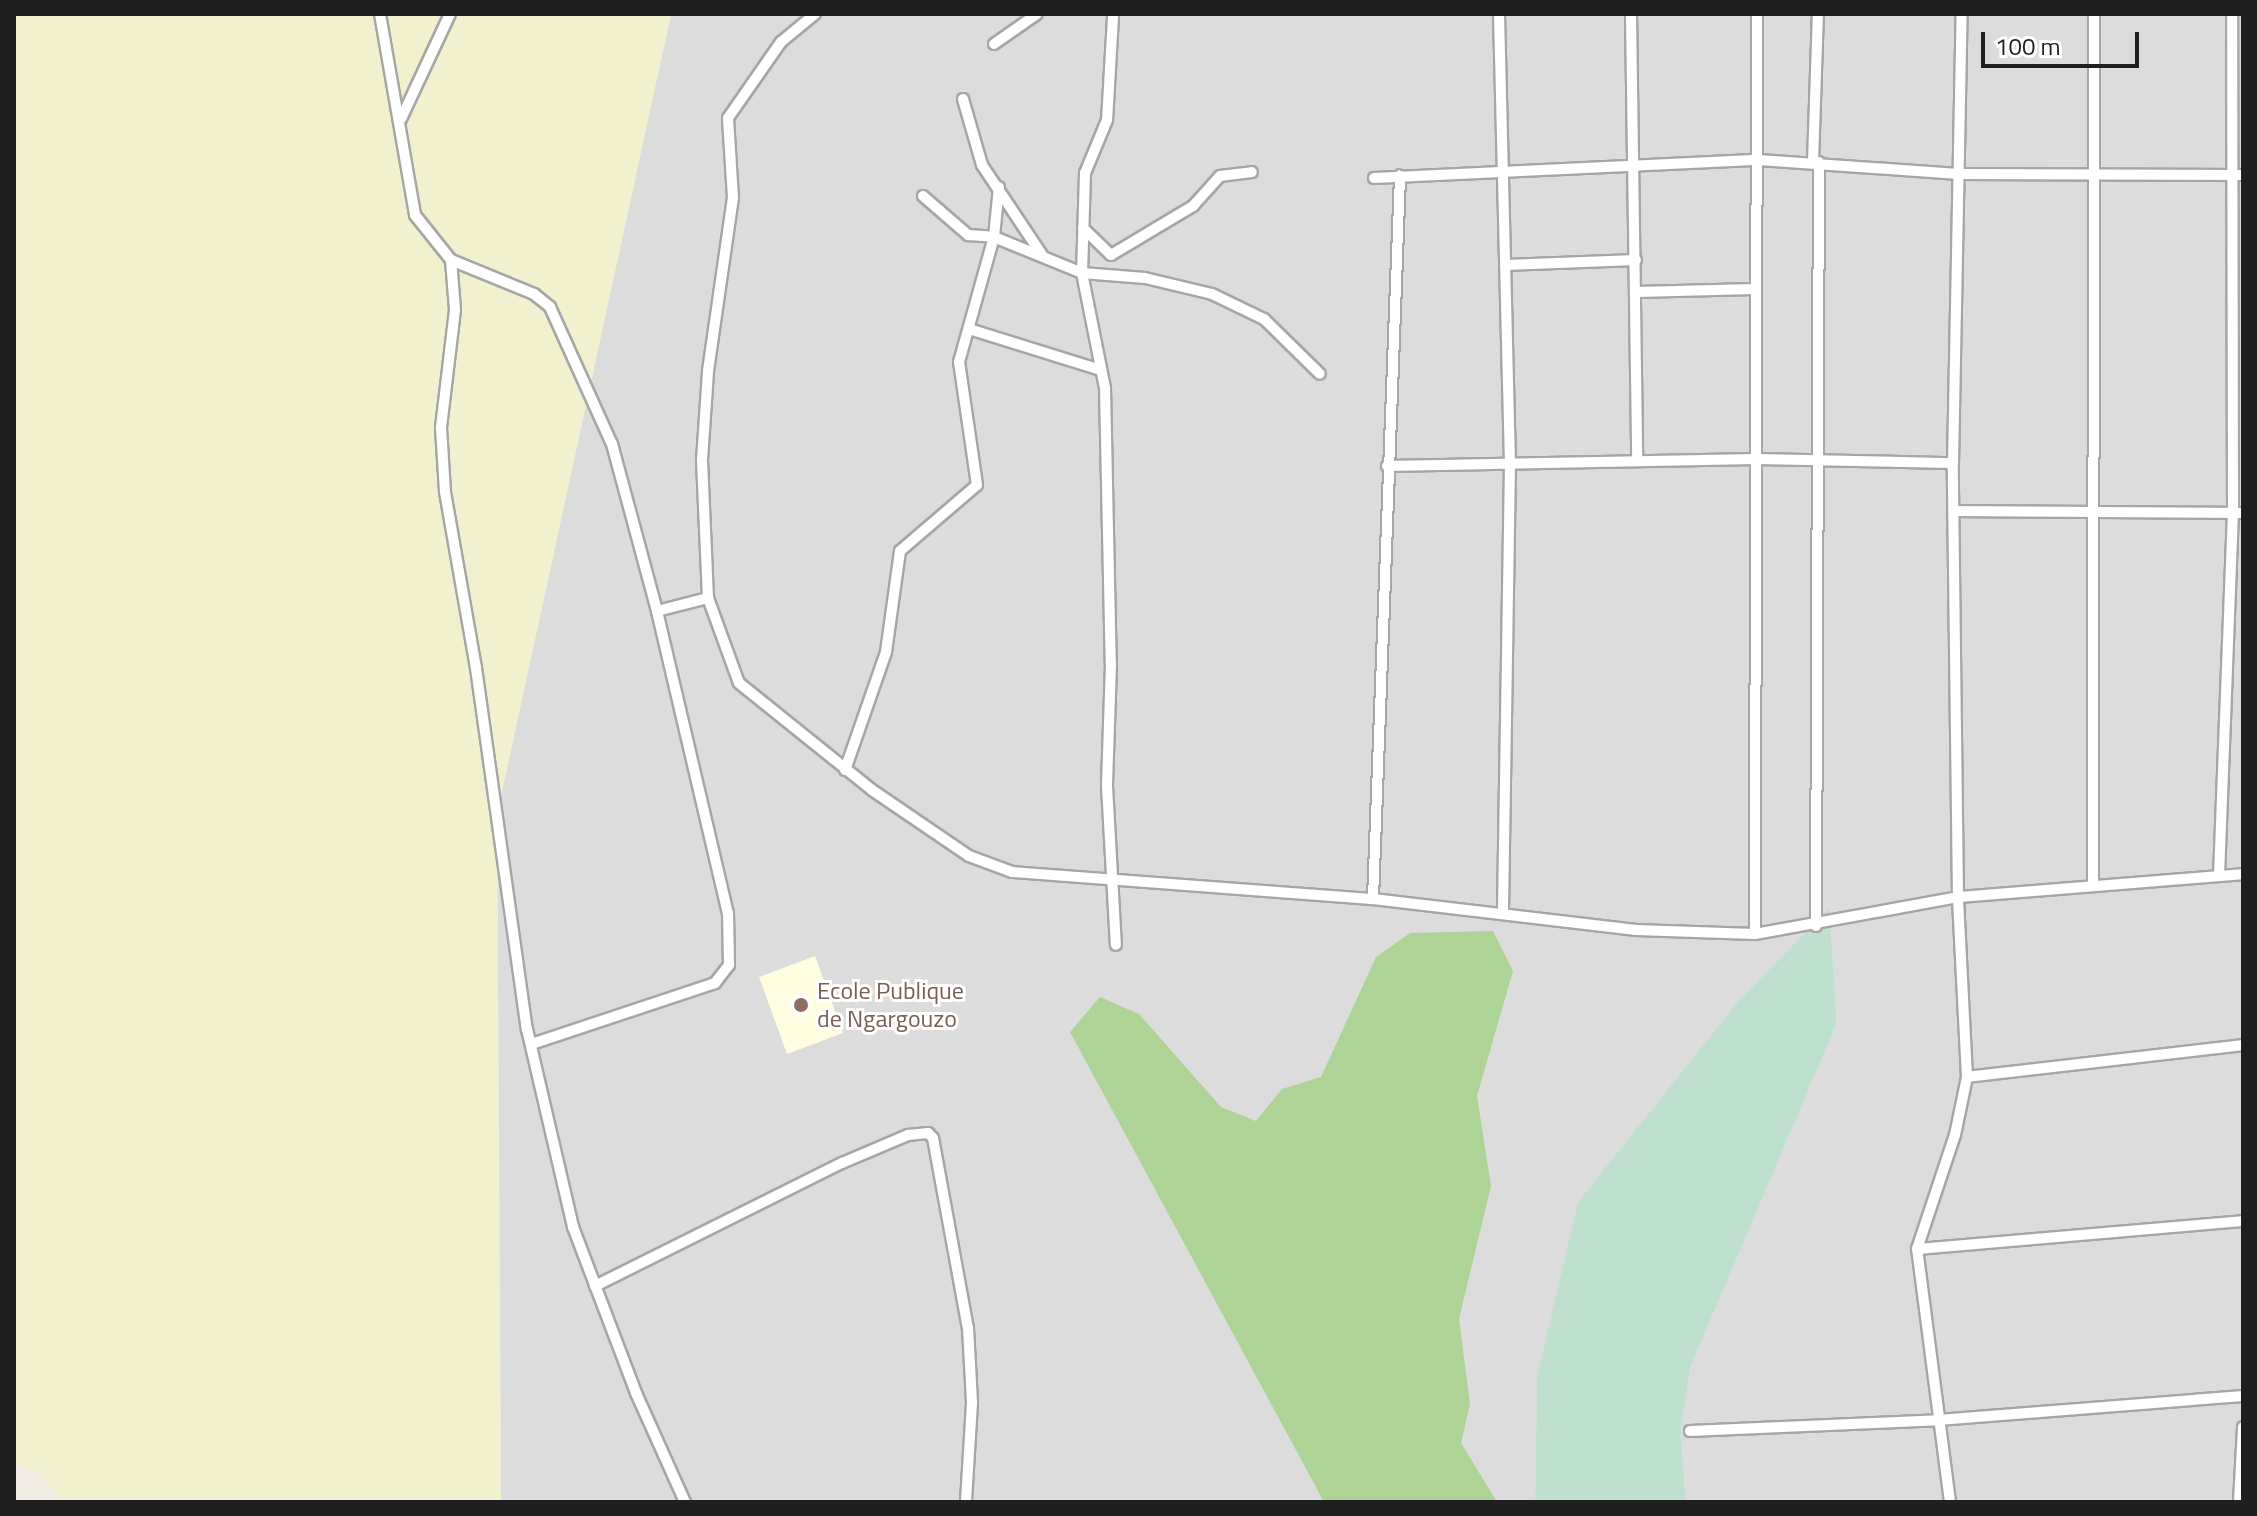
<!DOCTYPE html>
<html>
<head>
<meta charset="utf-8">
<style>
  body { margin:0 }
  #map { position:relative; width:2257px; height:1516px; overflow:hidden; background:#f1ece5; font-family:"Titillium Web",sans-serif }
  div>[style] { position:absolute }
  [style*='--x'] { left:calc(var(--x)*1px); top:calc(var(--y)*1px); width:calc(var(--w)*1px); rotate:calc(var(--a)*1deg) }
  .residential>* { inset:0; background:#dddcdc }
  .education>* { inset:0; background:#fffddf }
  .farmland>* { inset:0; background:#f1f1cf }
  .forest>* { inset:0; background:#add396 }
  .wetland>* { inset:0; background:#c0e0cf }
  .roads { filter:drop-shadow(2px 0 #a6a6a6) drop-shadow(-2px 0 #a6a6a6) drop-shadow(0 2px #a6a6a6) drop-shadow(0 -2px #a6a6a6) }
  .minor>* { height:10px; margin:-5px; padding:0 5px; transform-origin:5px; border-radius:5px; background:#fff }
  .dots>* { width:22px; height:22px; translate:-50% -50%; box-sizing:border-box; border:4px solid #fff; border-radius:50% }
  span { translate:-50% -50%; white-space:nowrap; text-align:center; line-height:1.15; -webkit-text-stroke:6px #fff; paint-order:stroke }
  .education-label { font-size:24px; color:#785e54 }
  .left { translate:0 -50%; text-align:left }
  .frame { position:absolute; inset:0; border:16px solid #1f1f1f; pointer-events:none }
  .scale { position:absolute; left:1981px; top:32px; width:158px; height:36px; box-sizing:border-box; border:4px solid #1f1f1f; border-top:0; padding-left:10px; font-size:24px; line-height:28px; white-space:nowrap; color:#1f1f1f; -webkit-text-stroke:6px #fff; paint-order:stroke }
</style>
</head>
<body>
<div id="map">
  <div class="residential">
    <i style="clip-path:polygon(671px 14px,2243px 14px,2243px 1502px,1686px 1502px,1681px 1431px,1689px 1367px,1837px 1023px,1828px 909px,1537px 1377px,1535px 1502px,501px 1502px,497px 814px)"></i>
  </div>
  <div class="education">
    <i style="clip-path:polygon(815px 956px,843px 1033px,787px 1054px,759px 977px)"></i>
  </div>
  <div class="farmland">
    <i style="clip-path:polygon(14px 14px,671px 14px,497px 814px,501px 1502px,63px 1502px,39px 1474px,14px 1462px)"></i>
  </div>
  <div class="forest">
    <i style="clip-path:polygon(1493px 931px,1513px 971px,1477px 1096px,1491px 1186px,1459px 1319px,1470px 1404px,1461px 1443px,1497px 1502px,1324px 1502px,1070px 1032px,1100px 997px,1139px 1014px,1221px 1107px,1256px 1121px,1282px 1089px,1321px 1077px,1376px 957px,1410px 933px)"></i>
  </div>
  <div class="wetland">
    <i style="clip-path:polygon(1829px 908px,1837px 1023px,1690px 1367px,1681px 1431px,1686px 1502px,1535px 1502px,1537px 1377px,1578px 1202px,1737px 1003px)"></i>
  </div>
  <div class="roads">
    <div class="minor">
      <i style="--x:380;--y:14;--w:204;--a:80.1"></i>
      <i style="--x:415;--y:215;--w:58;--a:51.3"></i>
      <i style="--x:451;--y:260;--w:90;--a:22.3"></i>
      <i style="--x:534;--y:294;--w:21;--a:39"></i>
      <i style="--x:550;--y:307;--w:150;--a:65.7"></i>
      <i style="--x:612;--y:444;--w:173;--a:74.9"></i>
      <i style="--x:657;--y:611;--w:310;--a:76.8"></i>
      <i style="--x:728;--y:913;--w:52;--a:88.9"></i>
      <i style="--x:729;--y:965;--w:23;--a:128"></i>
      <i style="--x:715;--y:983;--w:193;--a:161.6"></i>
      <i style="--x:1499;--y:14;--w:450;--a:88.6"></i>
      <i style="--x:1510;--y:464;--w:449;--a:90.9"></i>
      <i style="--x:1631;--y:14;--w:446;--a:89.2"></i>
      <i style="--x:1113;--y:17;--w:103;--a:93.3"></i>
      <i style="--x:1107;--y:120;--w:57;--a:112.5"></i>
      <i style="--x:1085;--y:173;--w:100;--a:91.7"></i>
      <i style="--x:1082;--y:273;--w:117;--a:78.7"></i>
      <i style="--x:1105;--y:388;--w:276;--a:88.8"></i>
      <i style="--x:1111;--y:664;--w:122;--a:91.9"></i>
      <i style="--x:1107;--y:786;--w:159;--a:86.8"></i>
      <i style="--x:994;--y:44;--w:52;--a:-34.9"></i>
      <i style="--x:963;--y:99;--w:69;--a:73.9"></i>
      <i style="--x:982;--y:165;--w:108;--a:56.3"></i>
      <i style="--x:401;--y:119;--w:116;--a:-65"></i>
      <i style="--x:1813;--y:162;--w:148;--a:-88.1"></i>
      <i style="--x:1374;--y:178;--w:385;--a:-2.7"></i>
      <i style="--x:1759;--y:160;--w:200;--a:4"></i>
      <i style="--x:1959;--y:174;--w:284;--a:0.2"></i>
      <i style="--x:923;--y:196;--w:60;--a:40.9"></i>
      <i style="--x:968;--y:235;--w:26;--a:4"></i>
      <i style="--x:994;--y:237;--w:95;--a:22.2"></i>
      <i style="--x:1082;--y:273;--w:63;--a:4.5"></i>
      <i style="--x:1145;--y:278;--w:69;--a:13.4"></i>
      <i style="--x:1212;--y:294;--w:58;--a:25.7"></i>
      <i style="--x:1264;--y:319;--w:78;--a:44.5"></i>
      <i style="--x:1083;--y:228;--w:39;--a:44"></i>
      <i style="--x:1111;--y:255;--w:96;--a:-30.9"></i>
      <i style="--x:1193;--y:206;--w:40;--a:-48"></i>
      <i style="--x:1220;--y:176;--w:32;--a:-7"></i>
      <i style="--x:451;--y:260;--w:50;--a:85.4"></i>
      <i style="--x:455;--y:310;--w:119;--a:96.8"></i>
      <i style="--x:441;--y:428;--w:64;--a:86.4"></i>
      <i style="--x:445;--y:492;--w:179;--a:80"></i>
      <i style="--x:476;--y:668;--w:365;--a:82"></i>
      <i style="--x:527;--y:1029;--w:203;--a:76.9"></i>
      <i style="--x:573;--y:1227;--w:178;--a:69.2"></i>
      <i style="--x:636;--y:1393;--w:120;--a:65.8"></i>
      <i style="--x:1505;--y:265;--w:131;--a:-2.2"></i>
      <i style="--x:1637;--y:292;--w:117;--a:-1.5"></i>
      <i style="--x:969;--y:329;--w:138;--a:17.3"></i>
      <i style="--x:1387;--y:466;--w:369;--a:-1.1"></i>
      <i style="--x:1756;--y:459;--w:197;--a:1.2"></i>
      <i style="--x:1954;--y:511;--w:289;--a:0.4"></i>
      <i style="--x:708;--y:598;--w:90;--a:70"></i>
      <i style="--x:739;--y:683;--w:171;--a:38.8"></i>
      <i style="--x:872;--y:790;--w:117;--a:34.2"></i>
      <i style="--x:969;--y:856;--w:46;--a:20.4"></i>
      <i style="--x:1012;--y:872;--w:362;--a:4.3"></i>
      <i style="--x:1373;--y:899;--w:265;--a:6.7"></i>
      <i style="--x:1636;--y:930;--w:119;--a:1.9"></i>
      <i style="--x:1755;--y:934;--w:206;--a:-10.3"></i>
      <i style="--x:1958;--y:897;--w:286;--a:-4.6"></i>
      <i style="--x:657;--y:611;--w:53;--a:-14.3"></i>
      <i style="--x:708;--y:598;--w:138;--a:-92.5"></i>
      <i style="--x:702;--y:460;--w:89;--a:-86.1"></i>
      <i style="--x:708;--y:371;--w:175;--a:-81.8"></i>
      <i style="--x:733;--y:198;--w:80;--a:-93.6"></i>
      <i style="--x:728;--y:118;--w:93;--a:-55.1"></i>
      <i style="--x:781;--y:42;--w:44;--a:-39.5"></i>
      <i style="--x:845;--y:770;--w:125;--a:-70.8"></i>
      <i style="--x:886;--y:652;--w:102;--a:-82.1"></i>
      <i style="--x:900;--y:551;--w:101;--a:-40.6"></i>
      <i style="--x:977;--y:485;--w:124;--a:-98.3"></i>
      <i style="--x:959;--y:362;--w:130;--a:-74.4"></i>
      <i style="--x:994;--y:237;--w:50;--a:-84.3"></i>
      <i style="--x:2219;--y:876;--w:363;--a:-87.8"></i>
      <i style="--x:2233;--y:513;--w:499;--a:-90.1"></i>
      <i style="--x:2093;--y:886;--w:872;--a:-89.93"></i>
      <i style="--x:1373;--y:899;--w:724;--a:-87.86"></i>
      <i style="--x:1816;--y:926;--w:764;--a:-89.78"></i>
      <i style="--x:1755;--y:934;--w:920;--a:-89.88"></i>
      <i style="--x:1967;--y:1077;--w:278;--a:-6.6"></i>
      <i style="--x:1917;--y:1249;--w:327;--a:-4.9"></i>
      <i style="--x:595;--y:1286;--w:276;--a:-26.5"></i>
      <i style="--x:842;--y:1163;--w:72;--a:-23"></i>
      <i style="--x:908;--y:1135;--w:20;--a:-6"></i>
      <i style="--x:928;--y:1133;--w:7;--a:45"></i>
      <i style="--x:933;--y:1138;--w:193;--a:79.6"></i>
      <i style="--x:968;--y:1328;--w:75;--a:86.9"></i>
      <i style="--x:972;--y:1403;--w:99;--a:93.5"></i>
      <i style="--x:1690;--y:1431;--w:248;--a:-2.5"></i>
      <i style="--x:1938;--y:1420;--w:306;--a:-4.5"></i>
      <i style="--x:1950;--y:1502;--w:255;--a:-97.4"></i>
      <i style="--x:1917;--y:1249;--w:120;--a:-71.6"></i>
      <i style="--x:1955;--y:1135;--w:59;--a:-78.3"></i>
      <i style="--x:1967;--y:1077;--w:180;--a:-92.9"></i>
      <i style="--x:1958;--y:897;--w:434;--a:-90.7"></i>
      <i style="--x:1953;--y:463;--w:449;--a:-88.9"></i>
      <i style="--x:2239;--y:1502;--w:75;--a:-86.9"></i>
    </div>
  </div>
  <div class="dots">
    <i style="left:801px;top:1005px;background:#8d6e63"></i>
  </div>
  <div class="education-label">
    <span class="left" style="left:817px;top:1005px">Ecole Publique<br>de Ngargouzo</span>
  </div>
  <div class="frame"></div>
  <div class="scale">100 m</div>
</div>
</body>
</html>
